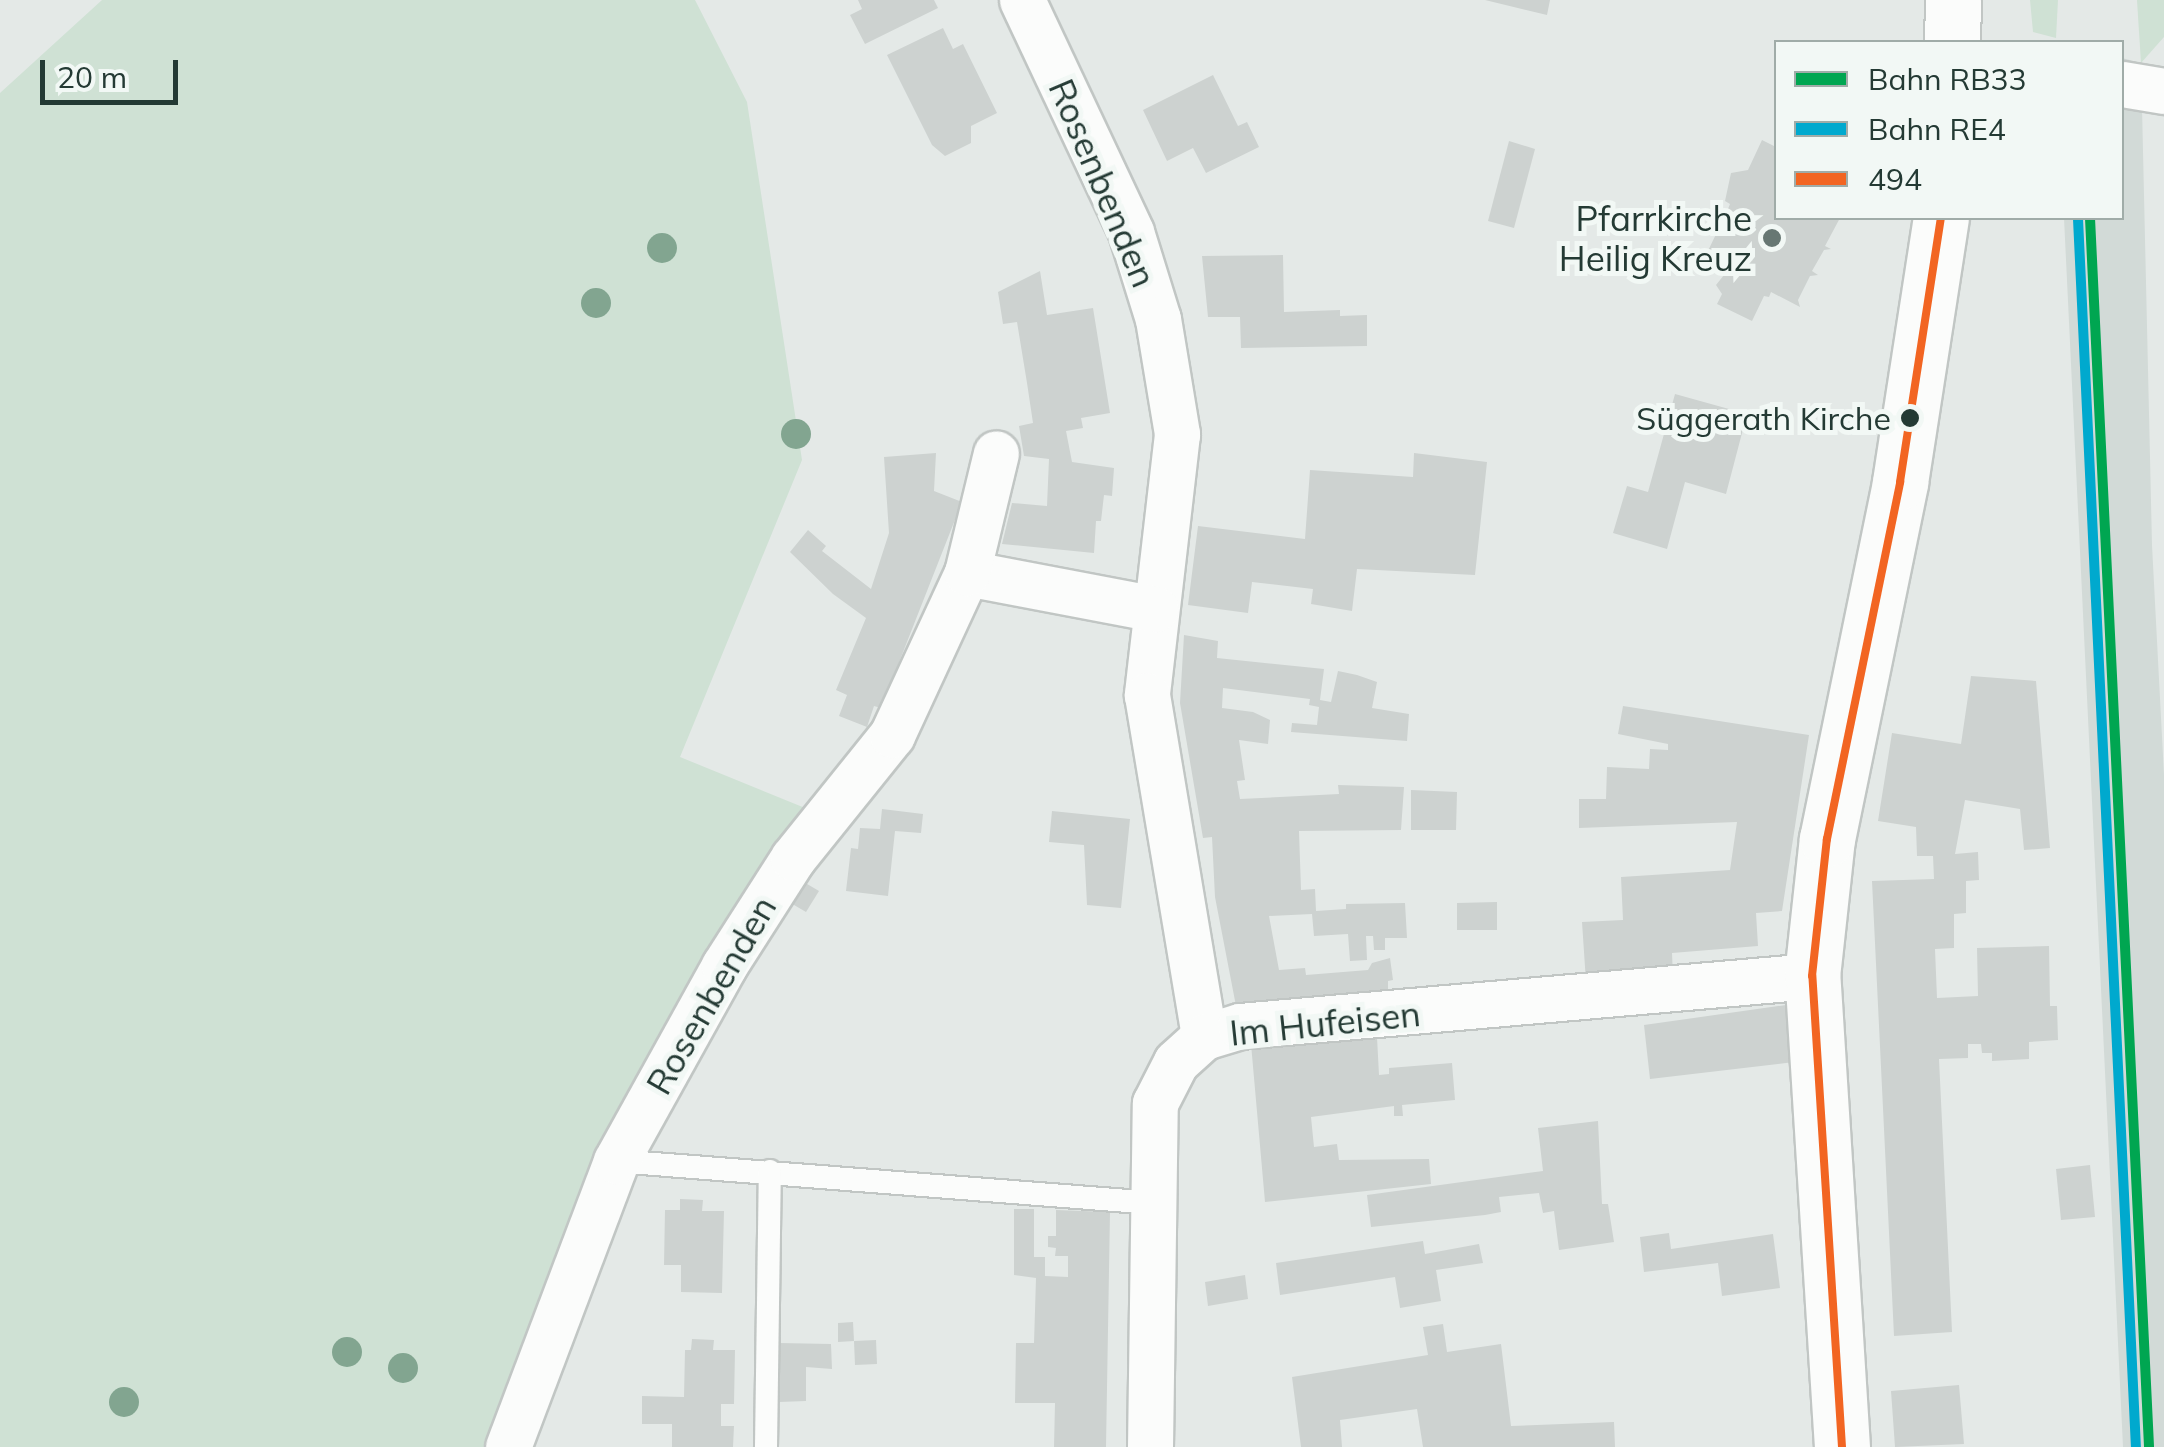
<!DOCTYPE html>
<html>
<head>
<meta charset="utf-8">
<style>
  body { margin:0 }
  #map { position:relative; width:2164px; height:1447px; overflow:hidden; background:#e4e9e7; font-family:Mulish,sans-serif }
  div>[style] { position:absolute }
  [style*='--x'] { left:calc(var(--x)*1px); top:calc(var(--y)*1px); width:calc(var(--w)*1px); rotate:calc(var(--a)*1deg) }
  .built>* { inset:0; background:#d2dad7 }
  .green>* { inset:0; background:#cfe1d4 }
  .building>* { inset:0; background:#cdd2d0 }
  .roads { filter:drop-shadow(2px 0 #c1c6c4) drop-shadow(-2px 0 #c1c6c4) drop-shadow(0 2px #c1c6c4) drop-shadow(0 -2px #c1c6c4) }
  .lane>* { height:22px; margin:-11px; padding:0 11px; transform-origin:11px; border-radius:11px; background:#fbfcfb }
  .street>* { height:45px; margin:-22.5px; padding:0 22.5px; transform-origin:22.5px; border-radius:22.5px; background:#fbfcfb }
  .secondary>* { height:55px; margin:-27.5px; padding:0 27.5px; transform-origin:27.5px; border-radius:27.5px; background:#fbfcfb }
  .bus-1>* { height:8px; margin:-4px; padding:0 4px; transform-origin:4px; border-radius:4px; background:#f26522 }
  .rail-1>* { height:10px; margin:-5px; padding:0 5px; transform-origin:5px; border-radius:5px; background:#00a651 }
  .rail-2>* { height:10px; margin:-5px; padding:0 5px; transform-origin:5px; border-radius:5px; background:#00a9ce }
  .trees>* { width:30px; height:30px; margin:-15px; border-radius:50%; background:#82a590 }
  .dots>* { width:28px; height:28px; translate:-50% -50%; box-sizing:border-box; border:5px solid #f2f8f5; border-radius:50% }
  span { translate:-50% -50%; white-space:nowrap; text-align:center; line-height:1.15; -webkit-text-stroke:10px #f2f8f5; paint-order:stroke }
  .bus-label { font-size:32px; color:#243a34 }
  .right { translate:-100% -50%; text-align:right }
  .street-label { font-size:35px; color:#243a34 }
  .poi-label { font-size:35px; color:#243a34 }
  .legend { position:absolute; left:1774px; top:40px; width:350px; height:180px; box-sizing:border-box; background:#f2f8f5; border:2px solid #a0aca8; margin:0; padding:12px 18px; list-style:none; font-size:30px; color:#243a34 }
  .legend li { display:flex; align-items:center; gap:20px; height:50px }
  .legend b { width:50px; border:2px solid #a0aca8 }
  .scale { position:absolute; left:40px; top:60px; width:138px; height:45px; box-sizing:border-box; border:5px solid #243a34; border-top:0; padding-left:12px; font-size:30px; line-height:35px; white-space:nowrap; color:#243a34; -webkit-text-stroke:8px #f2f8f5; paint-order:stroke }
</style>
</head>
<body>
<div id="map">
  <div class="built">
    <i style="clip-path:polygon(2122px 58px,2141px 63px,2152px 545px,2164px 775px,2164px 1447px,2123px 1447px,2064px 218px,2122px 218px)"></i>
  </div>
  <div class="green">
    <i style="clip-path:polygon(102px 0,695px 0,747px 102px,802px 460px,680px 757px,810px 810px,489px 1447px,0 1447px,0 93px)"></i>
    <i style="clip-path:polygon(2030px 0,2058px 0,2056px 38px,2033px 32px)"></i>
    <i style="clip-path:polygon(2137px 0,2164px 0,2164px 37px,2141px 63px)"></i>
  </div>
  <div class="building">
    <i style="clip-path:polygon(858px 0,934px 0,938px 8px,865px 44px,850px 15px,862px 9px)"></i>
    <i style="clip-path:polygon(1485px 0,1550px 0,1547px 15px)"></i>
    <i style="clip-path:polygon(943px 28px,953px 49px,963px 44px,997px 113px,971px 126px,971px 143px,945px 156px,932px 145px,887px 55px)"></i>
    <i style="clip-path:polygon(1213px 75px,1238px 126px,1247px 122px,1259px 147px,1206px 173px,1193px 148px,1167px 161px,1143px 110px)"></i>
    <i style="clip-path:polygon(1762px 140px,1776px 147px,1776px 218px,1840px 218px,1825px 246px,1831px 249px,1824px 250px,1812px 271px,1818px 275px,1810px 276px,1798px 300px,1800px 307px,1771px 292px,1769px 297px,1764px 296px,1752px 321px,1717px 304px,1722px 294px,1716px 285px,1728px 270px,1700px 257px,1706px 255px,1718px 230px,1712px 227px,1714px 223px,1721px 226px,1730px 204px,1725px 201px,1731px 173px,1748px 170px)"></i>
    <i style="clip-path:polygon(1509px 141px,1535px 149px,1514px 228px,1488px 221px)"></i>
    <i style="clip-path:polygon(1283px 255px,1284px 312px,1340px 310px,1340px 316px,1367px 315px,1367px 346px,1241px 348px,1240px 317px,1208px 317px,1202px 256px)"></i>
    <i style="clip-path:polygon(1040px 271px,1047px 315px,1093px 308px,1110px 413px,1081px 418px,1083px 428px,1066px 431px,1072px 462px,1114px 468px,1112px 496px,1104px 495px,1101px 521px,1096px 521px,1094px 553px,1002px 544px,1012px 503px,1047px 506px,1049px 459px,1024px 456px,1019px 426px,1033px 423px,1027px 383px,1017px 322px,1003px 324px,998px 292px)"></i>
    <i style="clip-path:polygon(1675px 394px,1747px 414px,1726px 494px,1685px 482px,1667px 549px,1613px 533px,1627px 486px,1648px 492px)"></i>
    <i style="clip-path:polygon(936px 453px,934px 491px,962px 502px,881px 708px,874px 706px,867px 727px,839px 716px,847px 695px,836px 690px,866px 618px,833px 594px,790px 552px,808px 530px,826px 546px,822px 551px,871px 589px,889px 533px,884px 457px)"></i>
    <i style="clip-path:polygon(1414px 453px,1487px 462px,1475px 575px,1357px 569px,1352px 611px,1311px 604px,1313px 589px,1252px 582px,1248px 613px,1188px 605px,1198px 526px,1305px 539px,1310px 470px,1413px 477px)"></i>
    <i style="clip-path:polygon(1184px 635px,1218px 641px,1217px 658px,1324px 669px,1320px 700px,1331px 702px,1338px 671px,1357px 675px,1377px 682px,1372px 708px,1409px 714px,1407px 741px,1291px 732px,1292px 723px,1317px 725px,1319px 707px,1309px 705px,1310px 699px,1223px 688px,1222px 708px,1253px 712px,1270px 720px,1268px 744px,1239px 740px,1245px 780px,1237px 781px,1240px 799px,1339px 794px,1338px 785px,1404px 787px,1401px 830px,1299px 831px,1301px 890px,1315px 889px,1316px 911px,1346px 909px,1346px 904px,1405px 903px,1407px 938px,1385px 938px,1385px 950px,1374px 950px,1373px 936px,1366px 936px,1367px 960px,1350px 961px,1348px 934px,1314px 936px,1312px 914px,1269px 916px,1279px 970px,1305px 968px,1306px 975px,1368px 970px,1372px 963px,1390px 958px,1393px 980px,1388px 981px,1388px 995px,1236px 1006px,1215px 897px,1212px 837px,1203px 838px,1180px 703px)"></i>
    <i style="clip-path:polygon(1971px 676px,2036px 681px,2050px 848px,2024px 850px,2020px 809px,1965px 800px,1955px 854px,1978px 852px,1979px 880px,1966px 881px,1966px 913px,1954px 914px,1954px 948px,1935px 949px,1937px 998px,1978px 996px,1977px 948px,2049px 946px,2050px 1006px,2057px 1006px,2058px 1040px,2029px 1042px,2029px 1059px,1992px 1061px,1992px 1053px,1982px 1053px,1981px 1044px,1968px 1044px,1968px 1058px,1939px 1059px,1952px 1332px,1894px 1336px,1872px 881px,1934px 879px,1933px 856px,1917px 856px,1916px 827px,1878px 821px,1892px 733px,1961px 744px)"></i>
    <i style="clip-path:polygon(1623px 706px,1809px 735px,1782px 911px,1756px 913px,1758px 946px,1672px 953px,1673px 976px,1586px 982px,1582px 922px,1623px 920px,1621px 877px,1730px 870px,1737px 822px,1579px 828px,1579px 799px,1606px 799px,1607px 767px,1649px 769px,1650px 749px,1668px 750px,1668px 744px,1618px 734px)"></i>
    <i style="clip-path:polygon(1411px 790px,1457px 792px,1456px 830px,1411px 830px)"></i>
    <i style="clip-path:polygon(882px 809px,923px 814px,921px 833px,895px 831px,888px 896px,846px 891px,851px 848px,858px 849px,860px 828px,880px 829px)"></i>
    <i style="clip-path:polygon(1052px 811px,1130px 819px,1121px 908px,1087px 905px,1084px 845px,1049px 842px)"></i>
    <i style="clip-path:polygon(802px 881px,819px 891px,806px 912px,789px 902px)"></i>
    <i style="clip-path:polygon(1497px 902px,1497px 930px,1457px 930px,1457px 903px)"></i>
    <i style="clip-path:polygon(1786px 1005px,1794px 1062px,1650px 1079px,1644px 1025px)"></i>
    <i style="clip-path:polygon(1377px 1037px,1379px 1075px,1389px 1074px,1389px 1068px,1452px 1063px,1455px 1100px,1402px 1105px,1403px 1116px,1394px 1116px,1394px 1106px,1311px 1117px,1314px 1147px,1337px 1144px,1339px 1160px,1429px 1159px,1431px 1184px,1265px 1202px,1251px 1044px)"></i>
    <i style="clip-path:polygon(1598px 1121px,1602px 1204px,1608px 1204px,1614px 1242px,1559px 1250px,1554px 1211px,1543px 1213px,1539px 1193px,1499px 1197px,1501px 1212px,1485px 1215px,1371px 1227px,1367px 1195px,1543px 1171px,1538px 1128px)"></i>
    <i style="clip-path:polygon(2090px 1165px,2095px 1217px,2061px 1220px,2056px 1169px)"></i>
    <i style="clip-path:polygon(680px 1199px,703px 1200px,702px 1211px,724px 1211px,722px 1293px,681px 1292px,681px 1265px,664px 1265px,665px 1210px,680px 1210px)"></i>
    <i style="clip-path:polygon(1014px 1209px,1034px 1209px,1034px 1257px,1045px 1257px,1045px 1276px,1068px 1277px,1068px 1256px,1055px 1256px,1056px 1248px,1048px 1247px,1048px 1236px,1056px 1236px,1056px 1210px,1110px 1212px,1106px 1447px,1054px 1447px,1055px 1403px,1015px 1403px,1016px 1343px,1034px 1343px,1036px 1278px,1014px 1275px)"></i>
    <i style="clip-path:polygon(1669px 1233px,1671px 1249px,1773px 1234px,1780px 1288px,1722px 1296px,1718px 1263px,1644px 1272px,1640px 1237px)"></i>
    <i style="clip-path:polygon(1423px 1241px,1425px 1254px,1479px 1244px,1483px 1263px,1436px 1270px,1441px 1301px,1400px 1308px,1395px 1277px,1280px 1295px,1276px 1263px)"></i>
    <i style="clip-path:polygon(1245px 1275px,1248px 1299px,1208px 1306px,1205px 1282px)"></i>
    <i style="clip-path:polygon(853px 1322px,854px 1341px,838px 1342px,838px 1323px)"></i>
    <i style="clip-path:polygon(1443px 1324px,1447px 1352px,1501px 1344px,1511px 1426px,1614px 1422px,1615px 1447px,1423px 1447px,1417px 1409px,1340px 1420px,1342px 1447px,1301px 1447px,1292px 1377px,1428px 1355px,1423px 1327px)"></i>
    <i style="clip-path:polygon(692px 1339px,714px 1340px,713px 1350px,735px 1350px,734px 1404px,721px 1404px,721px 1426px,734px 1426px,733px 1447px,672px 1447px,672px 1424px,642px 1424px,642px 1396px,684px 1397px,685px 1350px,691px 1350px)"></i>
    <i style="clip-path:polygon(876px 1340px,877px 1364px,855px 1365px,854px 1341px)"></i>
    <i style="clip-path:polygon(779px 1343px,831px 1344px,832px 1369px,806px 1367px,806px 1401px,779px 1402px)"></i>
    <i style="clip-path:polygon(1959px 1385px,1964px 1444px,1895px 1447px,1891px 1391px)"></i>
  </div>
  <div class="roads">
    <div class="lane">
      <i style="--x:616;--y:1161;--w:539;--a:4.47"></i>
      <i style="--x:766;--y:1447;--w:276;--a:-89.2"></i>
    </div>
    <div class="street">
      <i style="--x:1022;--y:0;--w:256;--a:64.8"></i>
      <i style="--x:1131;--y:232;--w:91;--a:72.8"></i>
      <i style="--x:1158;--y:319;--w:117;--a:80.6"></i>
      <i style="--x:1177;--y:434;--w:263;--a:96.6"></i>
      <i style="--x:1147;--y:695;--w:347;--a:80.5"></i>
      <i style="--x:2122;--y:84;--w:43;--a:9.5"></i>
      <i style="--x:967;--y:573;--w:192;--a:10.8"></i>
      <i style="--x:508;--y:1447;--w:306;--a:-69.3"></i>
      <i style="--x:616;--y:1161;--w:223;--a:-61"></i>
      <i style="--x:724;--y:966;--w:128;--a:-57.4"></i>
      <i style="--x:793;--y:858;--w:158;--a:-51.2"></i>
      <i style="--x:892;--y:735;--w:179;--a:-65.2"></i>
      <i style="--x:967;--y:573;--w:123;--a:-76.4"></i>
      <i style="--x:1150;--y:1447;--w:344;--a:-89.2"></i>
      <i style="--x:1155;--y:1103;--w:46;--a:-62.9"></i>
      <i style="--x:1176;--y:1062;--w:38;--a:-42"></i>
      <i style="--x:1204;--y:1037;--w:38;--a:-17"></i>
      <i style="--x:1240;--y:1026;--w:574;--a:-5"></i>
    </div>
    <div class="secondary">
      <i style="--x:1952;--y:42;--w:42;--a:-88.6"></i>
      <i style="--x:1842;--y:1447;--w:472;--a:-93.6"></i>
      <i style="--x:1812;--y:976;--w:138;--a:-83.8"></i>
      <i style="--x:1827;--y:839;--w:364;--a:-78.4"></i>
      <i style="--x:1900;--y:482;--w:267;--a:-81.2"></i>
    </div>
  </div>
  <div class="bus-1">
    <i style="--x:1842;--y:1447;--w:472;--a:-93.6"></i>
    <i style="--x:1812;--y:976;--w:138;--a:-83.8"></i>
    <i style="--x:1827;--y:839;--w:364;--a:-78.4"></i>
    <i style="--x:1900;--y:482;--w:267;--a:-81.2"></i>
  </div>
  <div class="rail-1">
    <i style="--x:2090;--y:218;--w:1230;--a:87.25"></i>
  </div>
  <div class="rail-2">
    <i style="--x:2078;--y:219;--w:1229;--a:87.3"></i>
  </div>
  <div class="trees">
    <i style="left:662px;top:248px"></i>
    <i style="left:596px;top:303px"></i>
    <i style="left:796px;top:434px"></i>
    <i style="left:347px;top:1352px"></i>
    <i style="left:403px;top:1368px"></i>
    <i style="left:124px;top:1402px"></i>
  </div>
  <div class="dots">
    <i style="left:1772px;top:238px;background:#677773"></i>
    <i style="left:1910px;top:418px;background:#243a34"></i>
  </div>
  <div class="bus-label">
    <span class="right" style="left:1891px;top:418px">Süggerath Kirche</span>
  </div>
  <div class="street-label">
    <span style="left:1103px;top:183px;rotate:67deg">Rosenbenden</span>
    <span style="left:711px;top:995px;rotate:-60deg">Rosenbenden</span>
    <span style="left:1325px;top:1023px;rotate:-6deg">Im Hufeisen</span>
  </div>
  <div class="poi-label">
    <span class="right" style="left:1752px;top:238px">Pfarrkirche<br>Heilig Kreuz</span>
  </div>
  <ul class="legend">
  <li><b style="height:12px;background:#00a651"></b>Bahn RB33</li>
  <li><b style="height:12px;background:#00a9ce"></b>Bahn RE4</li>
  <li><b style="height:12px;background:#f26522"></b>494</li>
  </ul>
  <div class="scale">20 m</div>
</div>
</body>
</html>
